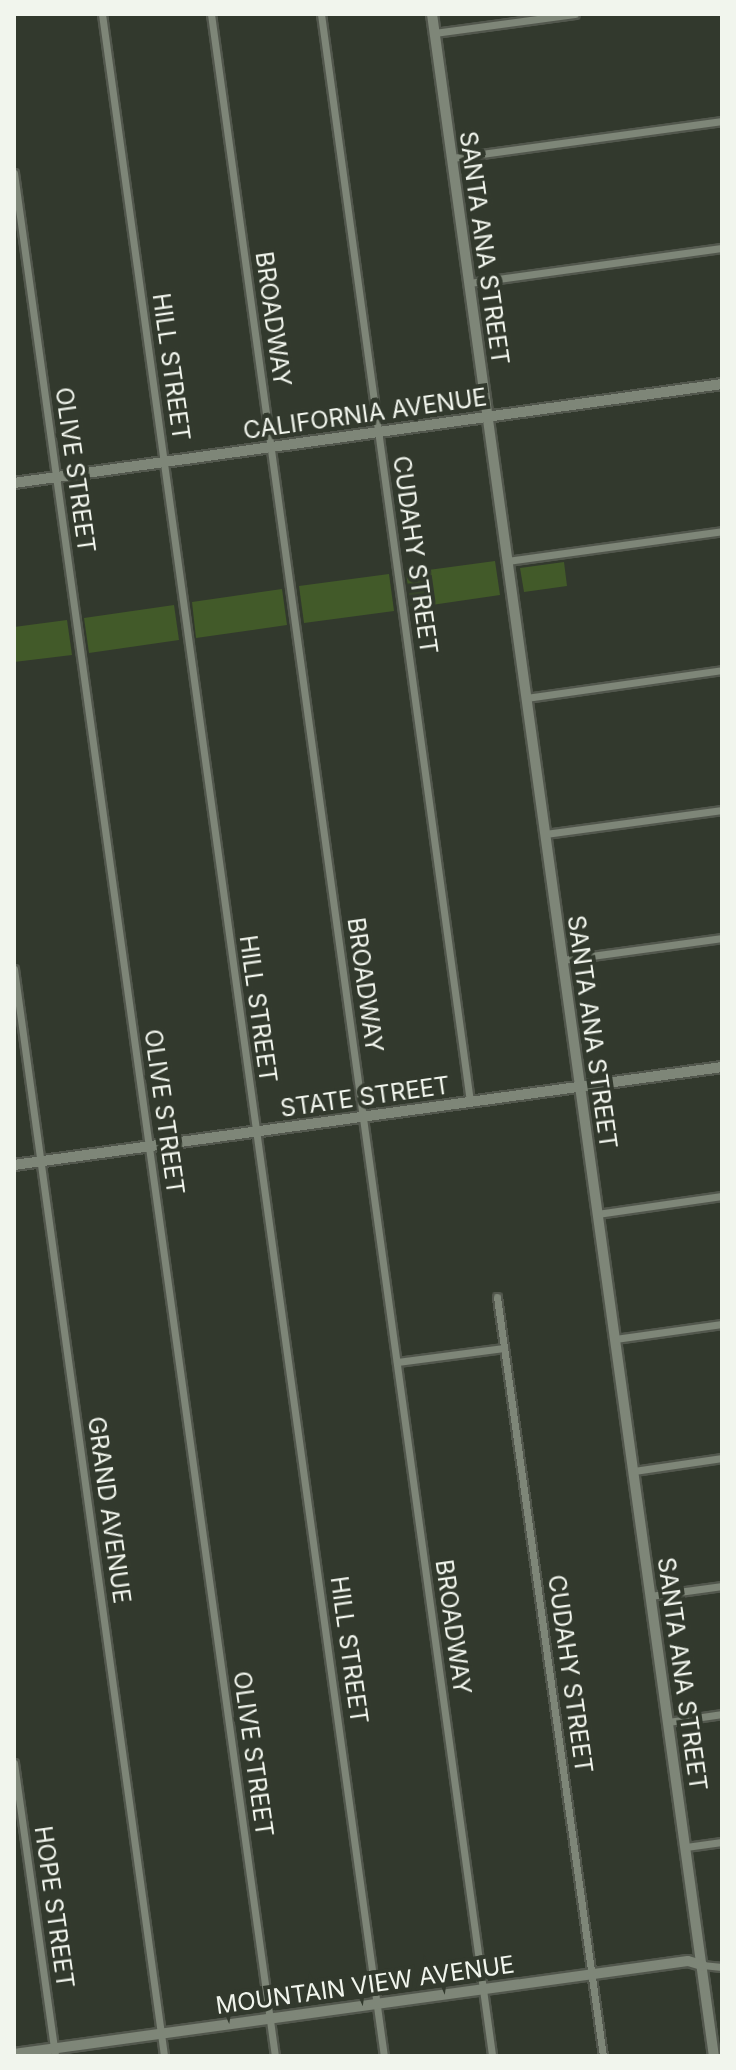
<!DOCTYPE html>
<html>
<head>
<meta charset="utf-8">
<style>
  body { margin:0 }
  #map { position:relative; width:736px; height:2070px; overflow:hidden; background:#32392d; font-family:Inter,sans-serif }
  div>[style] { position:absolute }
  [style*='--x'] { left:calc(var(--x)*1px); top:calc(var(--y)*1px); width:calc(var(--w)*1px); rotate:calc(var(--a)*1deg) }
  .green>* { inset:0; background:#425a29 }
  .roads { filter:drop-shadow(2px 0 #52574d) drop-shadow(-2px 0 #52574d) drop-shadow(0 2px #52574d) drop-shadow(0 -2px #52574d) }
  .street>* { height:7px; margin:-3.5px; padding:0 3.5px; transform-origin:3.5px; border-radius:3.5px; background:#7e8678 }
  .secondary>* { height:10px; margin:-5px; padding:0 5px; transform-origin:5px; border-radius:5px; background:#7e8678 }
  span { translate:-50% -50%; white-space:nowrap; text-align:center; line-height:1.15; -webkit-text-stroke:8px #32392d; paint-order:stroke }
  .street-label { font-size:24px; color:#f1f5ed }
  .frame { position:absolute; inset:0; border:16px solid #f1f5ed; pointer-events:none }
</style>
</head>
<body>
<div id="map">
  <div class="green">
    <i style="clip-path:polygon(495px 561px,500px 595px,411px 608px,406px 573px)"></i>
    <i style="clip-path:polygon(564px 562px,567px 586px,524px 592px,520px 568px)"></i>
    <i style="clip-path:polygon(389px 574px,394px 611px,304px 623px,299px 586px)"></i>
    <i style="clip-path:polygon(282px 589px,287px 625px,196px 638px,192px 602px)"></i>
    <i style="clip-path:polygon(174px 605px,179px 640px,89px 653px,84px 618px)"></i>
    <i style="clip-path:polygon(67px 620px,72px 655px,14px 662px,14px 627px)"></i>
  </div>
  <div class="roads">
    <div class="street">
      <i style="--x:102;--y:14;--w:2061;--a:82.14"></i>
      <i style="--x:211;--y:14;--w:2061;--a:82.16"></i>
      <i style="--x:321;--y:14;--w:1098;--a:82.2"></i>
      <i style="--x:434;--y:33;--w:142;--a:-7.7"></i>
      <i style="--x:452;--y:158;--w:273;--a:-7.8"></i>
      <i style="--x:14;--y:173;--w:1901;--a:82.11"></i>
      <i style="--x:469;--y:283;--w:255;--a:-7.9"></i>
      <i style="--x:507;--y:561;--w:217;--a:-7.9"></i>
      <i style="--x:526;--y:698;--w:198;--a:-8.1"></i>
      <i style="--x:545;--y:834;--w:179;--a:-7.7"></i>
      <i style="--x:562;--y:960;--w:162;--a:-7.8"></i>
      <i style="--x:14;--y:969;--w:1097;--a:82.14"></i>
      <i style="--x:597;--y:1214;--w:126;--a:-8.2"></i>
      <i style="--x:497;--y:1297;--w:766;--a:82.05"></i>
      <i style="--x:615;--y:1339;--w:108;--a:-8"></i>
      <i style="--x:397;--y:1362;--w:108;--a:-7.5"></i>
      <i style="--x:634;--y:1471;--w:89;--a:-8.4"></i>
      <i style="--x:650;--y:1596;--w:73;--a:-7.9"></i>
      <i style="--x:668;--y:1722;--w:55;--a:-8.4"></i>
      <i style="--x:14;--y:1763;--w:296;--a:82"></i>
      <i style="--x:686;--y:1847;--w:36;--a:-8"></i>
      <i style="--x:702;--y:1965;--w:20;--a:6"></i>
    </div>
    <div class="secondary">
      <i style="--x:432;--y:14;--w:2061;--a:82.14"></i>
      <i style="--x:14;--y:483;--w:715;--a:-7.96"></i>
      <i style="--x:14;--y:1165;--w:715;--a:-7.88"></i>
      <i style="--x:14;--y:2054;--w:680;--a:-7.86"></i>
      <i style="--x:688;--y:1961;--w:15;--a:16"></i>
    </div>
  </div>
  <div class="street-label">
    <span style="left:484px;top:248px;rotate:82deg">SANTA ANA STREET</span>
    <span style="left:273px;top:319px;rotate:82deg">BROADWAY</span>
    <span style="left:171px;top:367px;rotate:82deg">HILL STREET</span>
    <span style="left:365px;top:414px;rotate:-8deg">CALIFORNIA AVENUE</span>
    <span style="left:75px;top:470px;rotate:82deg">OLIVE STREET</span>
    <span style="left:415px;top:555px;rotate:82deg">CUDAHY STREET</span>
    <span style="left:365px;top:985px;rotate:82deg">BROADWAY</span>
    <span style="left:258px;top:1009px;rotate:82deg">HILL STREET</span>
    <span style="left:592px;top:1032px;rotate:82deg">SANTA ANA STREET</span>
    <span style="left:365px;top:1097px;rotate:-8deg">STATE STREET</span>
    <span style="left:164px;top:1112px;rotate:82deg">OLIVE STREET</span>
    <span style="left:109px;top:1510px;rotate:82deg">GRAND AVENUE</span>
    <span style="left:453px;top:1627px;rotate:82deg">BROADWAY</span>
    <span style="left:349px;top:1650px;rotate:82deg">HILL STREET</span>
    <span style="left:570px;top:1674px;rotate:82deg">CUDAHY STREET</span>
    <span style="left:682px;top:1674px;rotate:82deg">SANTA ANA STREET</span>
    <span style="left:253px;top:1754px;rotate:82deg">OLIVE STREET</span>
    <span style="left:54px;top:1907px;rotate:82deg">HOPE STREET</span>
    <span style="left:365px;top:1985px;rotate:-8deg">MOUNTAIN VIEW AVENUE</span>
  </div>
  <div class="frame"></div>
</div>
</body>
</html>
